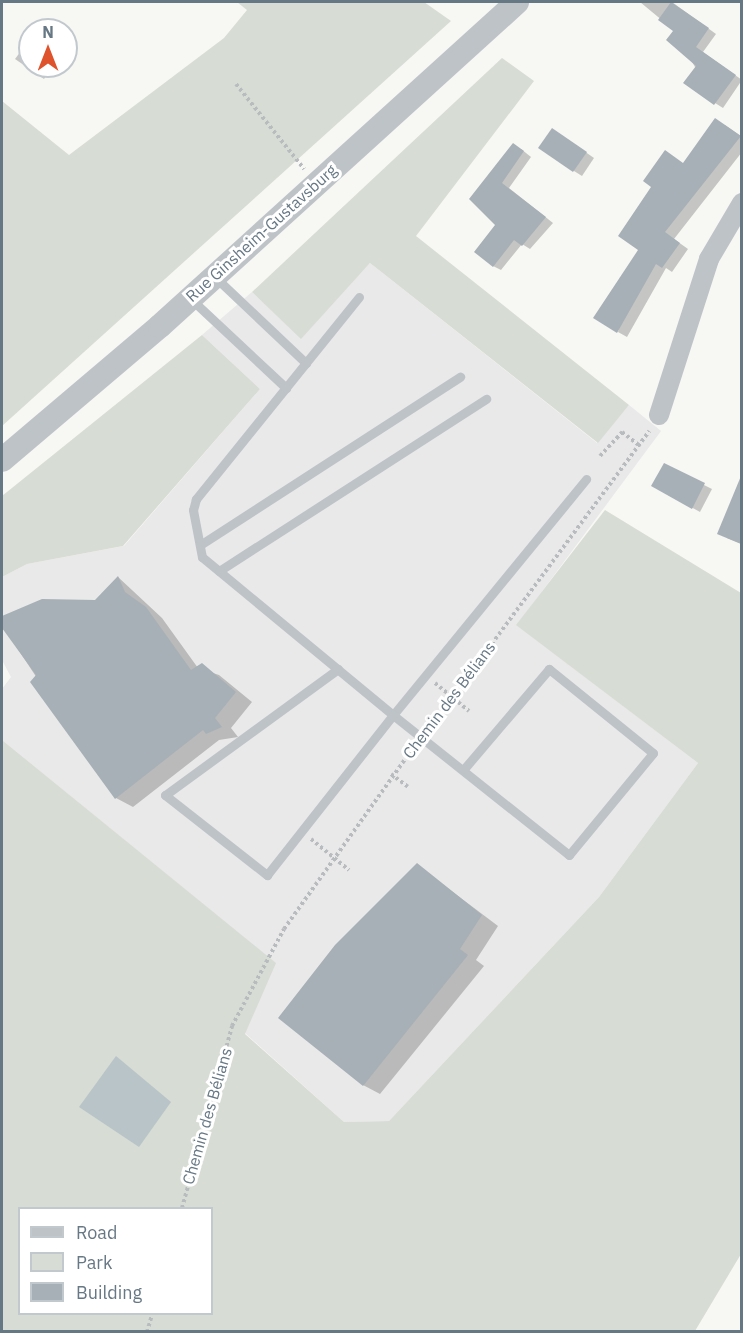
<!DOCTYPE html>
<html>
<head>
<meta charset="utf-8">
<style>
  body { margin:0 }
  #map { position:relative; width:743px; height:1333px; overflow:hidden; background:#f7f7f4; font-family:"IBM Plex Sans",sans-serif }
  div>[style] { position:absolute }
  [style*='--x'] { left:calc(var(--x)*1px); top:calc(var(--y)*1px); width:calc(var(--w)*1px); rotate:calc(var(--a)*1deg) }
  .built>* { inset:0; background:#e8e9e8 }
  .green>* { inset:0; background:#d7dcd4 }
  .water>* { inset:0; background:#b8c4c8 }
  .shadow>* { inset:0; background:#0003 }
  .building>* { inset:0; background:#a7b0b6 }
  .path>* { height:4px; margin-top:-2px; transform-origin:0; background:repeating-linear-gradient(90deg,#b9bcbf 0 3px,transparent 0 6px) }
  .service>* { height:9px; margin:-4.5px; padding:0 4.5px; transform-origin:4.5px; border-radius:4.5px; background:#bec3c7 }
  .minor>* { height:20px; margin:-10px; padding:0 10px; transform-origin:10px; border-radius:10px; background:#bec3c7 }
  .tertiary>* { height:24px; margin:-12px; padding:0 12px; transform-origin:12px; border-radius:12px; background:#bec3c7 }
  span { translate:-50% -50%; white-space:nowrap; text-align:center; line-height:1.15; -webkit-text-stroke:6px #fff; paint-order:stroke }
  .street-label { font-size:16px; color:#677885 }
  .frame { position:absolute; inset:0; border:3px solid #677885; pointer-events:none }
  .legend { position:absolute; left:18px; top:1207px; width:195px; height:108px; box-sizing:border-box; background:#fff; border:2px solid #c2c9ce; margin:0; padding:8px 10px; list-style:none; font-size:18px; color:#677885 }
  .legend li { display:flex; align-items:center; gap:12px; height:30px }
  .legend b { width:30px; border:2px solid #c2c9ce }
  .north { position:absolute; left:18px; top:18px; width:60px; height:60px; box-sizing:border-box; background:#fff; border:2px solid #c2c9ce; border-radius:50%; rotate:0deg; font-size:16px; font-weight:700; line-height:24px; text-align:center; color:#677885 }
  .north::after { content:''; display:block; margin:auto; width:21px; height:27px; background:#df532c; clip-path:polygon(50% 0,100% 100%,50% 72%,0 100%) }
</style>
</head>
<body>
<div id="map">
  <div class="built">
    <i style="clip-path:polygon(370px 263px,597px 443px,629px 405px,661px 431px,517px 625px,698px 763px,599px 897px,389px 1121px,344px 1122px,245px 1033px,275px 963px,2px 740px,2px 689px,11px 677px,2px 660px,2px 577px,27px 564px,124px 546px,260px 389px,202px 335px,252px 292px,301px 338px)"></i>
  </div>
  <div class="green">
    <i style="clip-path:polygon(237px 2px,424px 2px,451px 21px,2px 426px,2px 101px,69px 155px,224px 38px,247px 10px)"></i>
    <i style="clip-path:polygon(502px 58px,534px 81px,416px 236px,629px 405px,598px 443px,370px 263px,301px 339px,252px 292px)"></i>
    <i style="clip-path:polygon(202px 335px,260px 389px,123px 546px,27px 564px,2px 577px,2px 496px)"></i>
    <i style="clip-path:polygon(evenodd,605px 510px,741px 593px,741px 1254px,695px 1331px,2px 1331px,2px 740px,276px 963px,245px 1034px,344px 1122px,389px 1121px,599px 897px,698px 763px,516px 625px,605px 510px,20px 1208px,212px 1208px,212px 1314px,20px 1314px,20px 1208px)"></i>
  </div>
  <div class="water">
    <i style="clip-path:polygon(116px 1056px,171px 1102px,139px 1147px,79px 1107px)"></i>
  </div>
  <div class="shadow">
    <i style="clip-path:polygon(640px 2px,672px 2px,716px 34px,703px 52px,742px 80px,723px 108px,715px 103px,675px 31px)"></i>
    <i style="clip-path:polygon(42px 22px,51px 27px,55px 30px,37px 30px)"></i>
    <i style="clip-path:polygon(66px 38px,71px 41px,66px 48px)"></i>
    <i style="clip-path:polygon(30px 39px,30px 66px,53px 66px,44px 79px,15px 59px)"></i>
    <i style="clip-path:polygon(725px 125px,742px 137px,742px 152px,674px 239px,688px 249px,672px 272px,666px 268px,627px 337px,618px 332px,640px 249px,684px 164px)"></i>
    <i style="clip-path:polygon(561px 135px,594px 158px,582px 176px,574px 171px)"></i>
    <i style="clip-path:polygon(521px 149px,531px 157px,509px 188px,553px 223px,530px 249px,522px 244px,501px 270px,493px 266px,497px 225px,471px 199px)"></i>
    <i style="clip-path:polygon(664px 465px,712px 489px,700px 512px,653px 486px)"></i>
    <i style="clip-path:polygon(737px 489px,742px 491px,742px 544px,727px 538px)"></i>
    <i style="clip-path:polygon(118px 577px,162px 618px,198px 668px,219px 675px,252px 702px,231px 728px,238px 737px,219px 740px,133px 807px,116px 798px,2px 625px,2px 619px,43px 600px,96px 602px)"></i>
    <i style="clip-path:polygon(417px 865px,498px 926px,476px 960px,484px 966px,380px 1094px,363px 1085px)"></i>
  </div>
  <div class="building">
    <i style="clip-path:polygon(671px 2px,709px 28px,696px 47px,736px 75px,714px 105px,683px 83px,696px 66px,666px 40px,673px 31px,658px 20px)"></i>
    <i style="clip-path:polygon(715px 118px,741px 136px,665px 232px,680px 243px,662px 268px,656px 264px,617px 333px,593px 318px,638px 250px,618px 236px,651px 187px,643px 181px,665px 150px,683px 163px)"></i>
    <i style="clip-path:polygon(552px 128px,587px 152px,573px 172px,538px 148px)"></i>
    <i style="clip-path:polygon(513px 143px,524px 151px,502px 183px,546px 217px,522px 246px,514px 240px,493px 267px,474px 252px,495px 225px,469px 199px)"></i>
    <i style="clip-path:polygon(664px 463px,705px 483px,692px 509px,651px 486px)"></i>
    <i style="clip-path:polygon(741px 476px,741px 544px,717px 534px)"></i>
    <i style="clip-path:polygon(118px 576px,125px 592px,146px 607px,191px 670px,202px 663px,236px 692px,215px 718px,222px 727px,206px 734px,203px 730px,115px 799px,30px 682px,36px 675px,2px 628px,2px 616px,42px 599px,95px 600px)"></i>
    <i style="clip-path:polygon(417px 863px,482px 915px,460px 949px,468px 955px,363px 1086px,278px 1018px,335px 945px)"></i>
  </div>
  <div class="path">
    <i style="--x:236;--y:84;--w:109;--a:51.3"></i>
    <i style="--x:600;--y:456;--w:33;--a:-47"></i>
    <i style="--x:622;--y:432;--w:23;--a:38"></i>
    <i style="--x:435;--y:683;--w:44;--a:39.5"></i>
    <i style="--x:431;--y:726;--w:367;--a:-53.5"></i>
    <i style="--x:391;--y:774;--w:21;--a:37"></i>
    <i style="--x:311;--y:839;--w:49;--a:39.2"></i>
    <i style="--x:182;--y:1208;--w:189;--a:-74.6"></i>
    <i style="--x:232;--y:1026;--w:110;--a:-61.8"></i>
    <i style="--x:284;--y:929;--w:222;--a:-54.5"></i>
    <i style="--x:147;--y:1332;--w:19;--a:-74"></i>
  </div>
  <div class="service">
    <i style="--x:216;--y:278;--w:124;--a:43.4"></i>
    <i style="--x:359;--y:297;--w:260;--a:128.9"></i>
    <i style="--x:196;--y:499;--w:11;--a:105"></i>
    <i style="--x:193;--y:510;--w:48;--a:79.2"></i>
    <i style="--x:202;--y:557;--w:248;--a:39.6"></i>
    <i style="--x:393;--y:715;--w:305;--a:-50.7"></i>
    <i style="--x:192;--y:300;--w:129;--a:43.1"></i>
    <i style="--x:200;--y:545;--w:310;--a:-32.9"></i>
    <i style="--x:219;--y:571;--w:318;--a:-32.8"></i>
    <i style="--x:338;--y:669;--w:214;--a:143.9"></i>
    <i style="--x:165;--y:795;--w:130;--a:38.1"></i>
    <i style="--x:267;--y:875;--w:204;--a:-51.8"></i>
    <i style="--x:393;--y:715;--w:225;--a:38.5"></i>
    <i style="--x:569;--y:855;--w:132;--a:-50.5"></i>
    <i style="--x:653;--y:753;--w:134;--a:-141.1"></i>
    <i style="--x:549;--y:669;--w:131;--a:130.4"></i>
  </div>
  <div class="minor">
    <i style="--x:659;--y:415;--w:164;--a:-72.2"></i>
    <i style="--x:709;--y:259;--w:65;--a:-59.5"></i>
  </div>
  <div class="tertiary">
    <i style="--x:2;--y:460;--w:207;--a:-40.3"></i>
    <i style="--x:160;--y:326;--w:482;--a:-42.2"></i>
  </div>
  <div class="street-label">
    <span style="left:261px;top:233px;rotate:-42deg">Rue Ginsheim-Gustavsburg</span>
    <span style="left:449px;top:700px;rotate:-53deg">Chemin des Bélians</span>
    <span style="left:207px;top:1116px;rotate:-74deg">Chemin des Bélians</span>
  </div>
  <div class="frame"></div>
  <ul class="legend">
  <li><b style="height:8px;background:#bec3c7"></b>Road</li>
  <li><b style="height:16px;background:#d7dcd4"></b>Park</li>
  <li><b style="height:16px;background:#a7b0b6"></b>Building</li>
  </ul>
  <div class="north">N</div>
</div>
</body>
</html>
